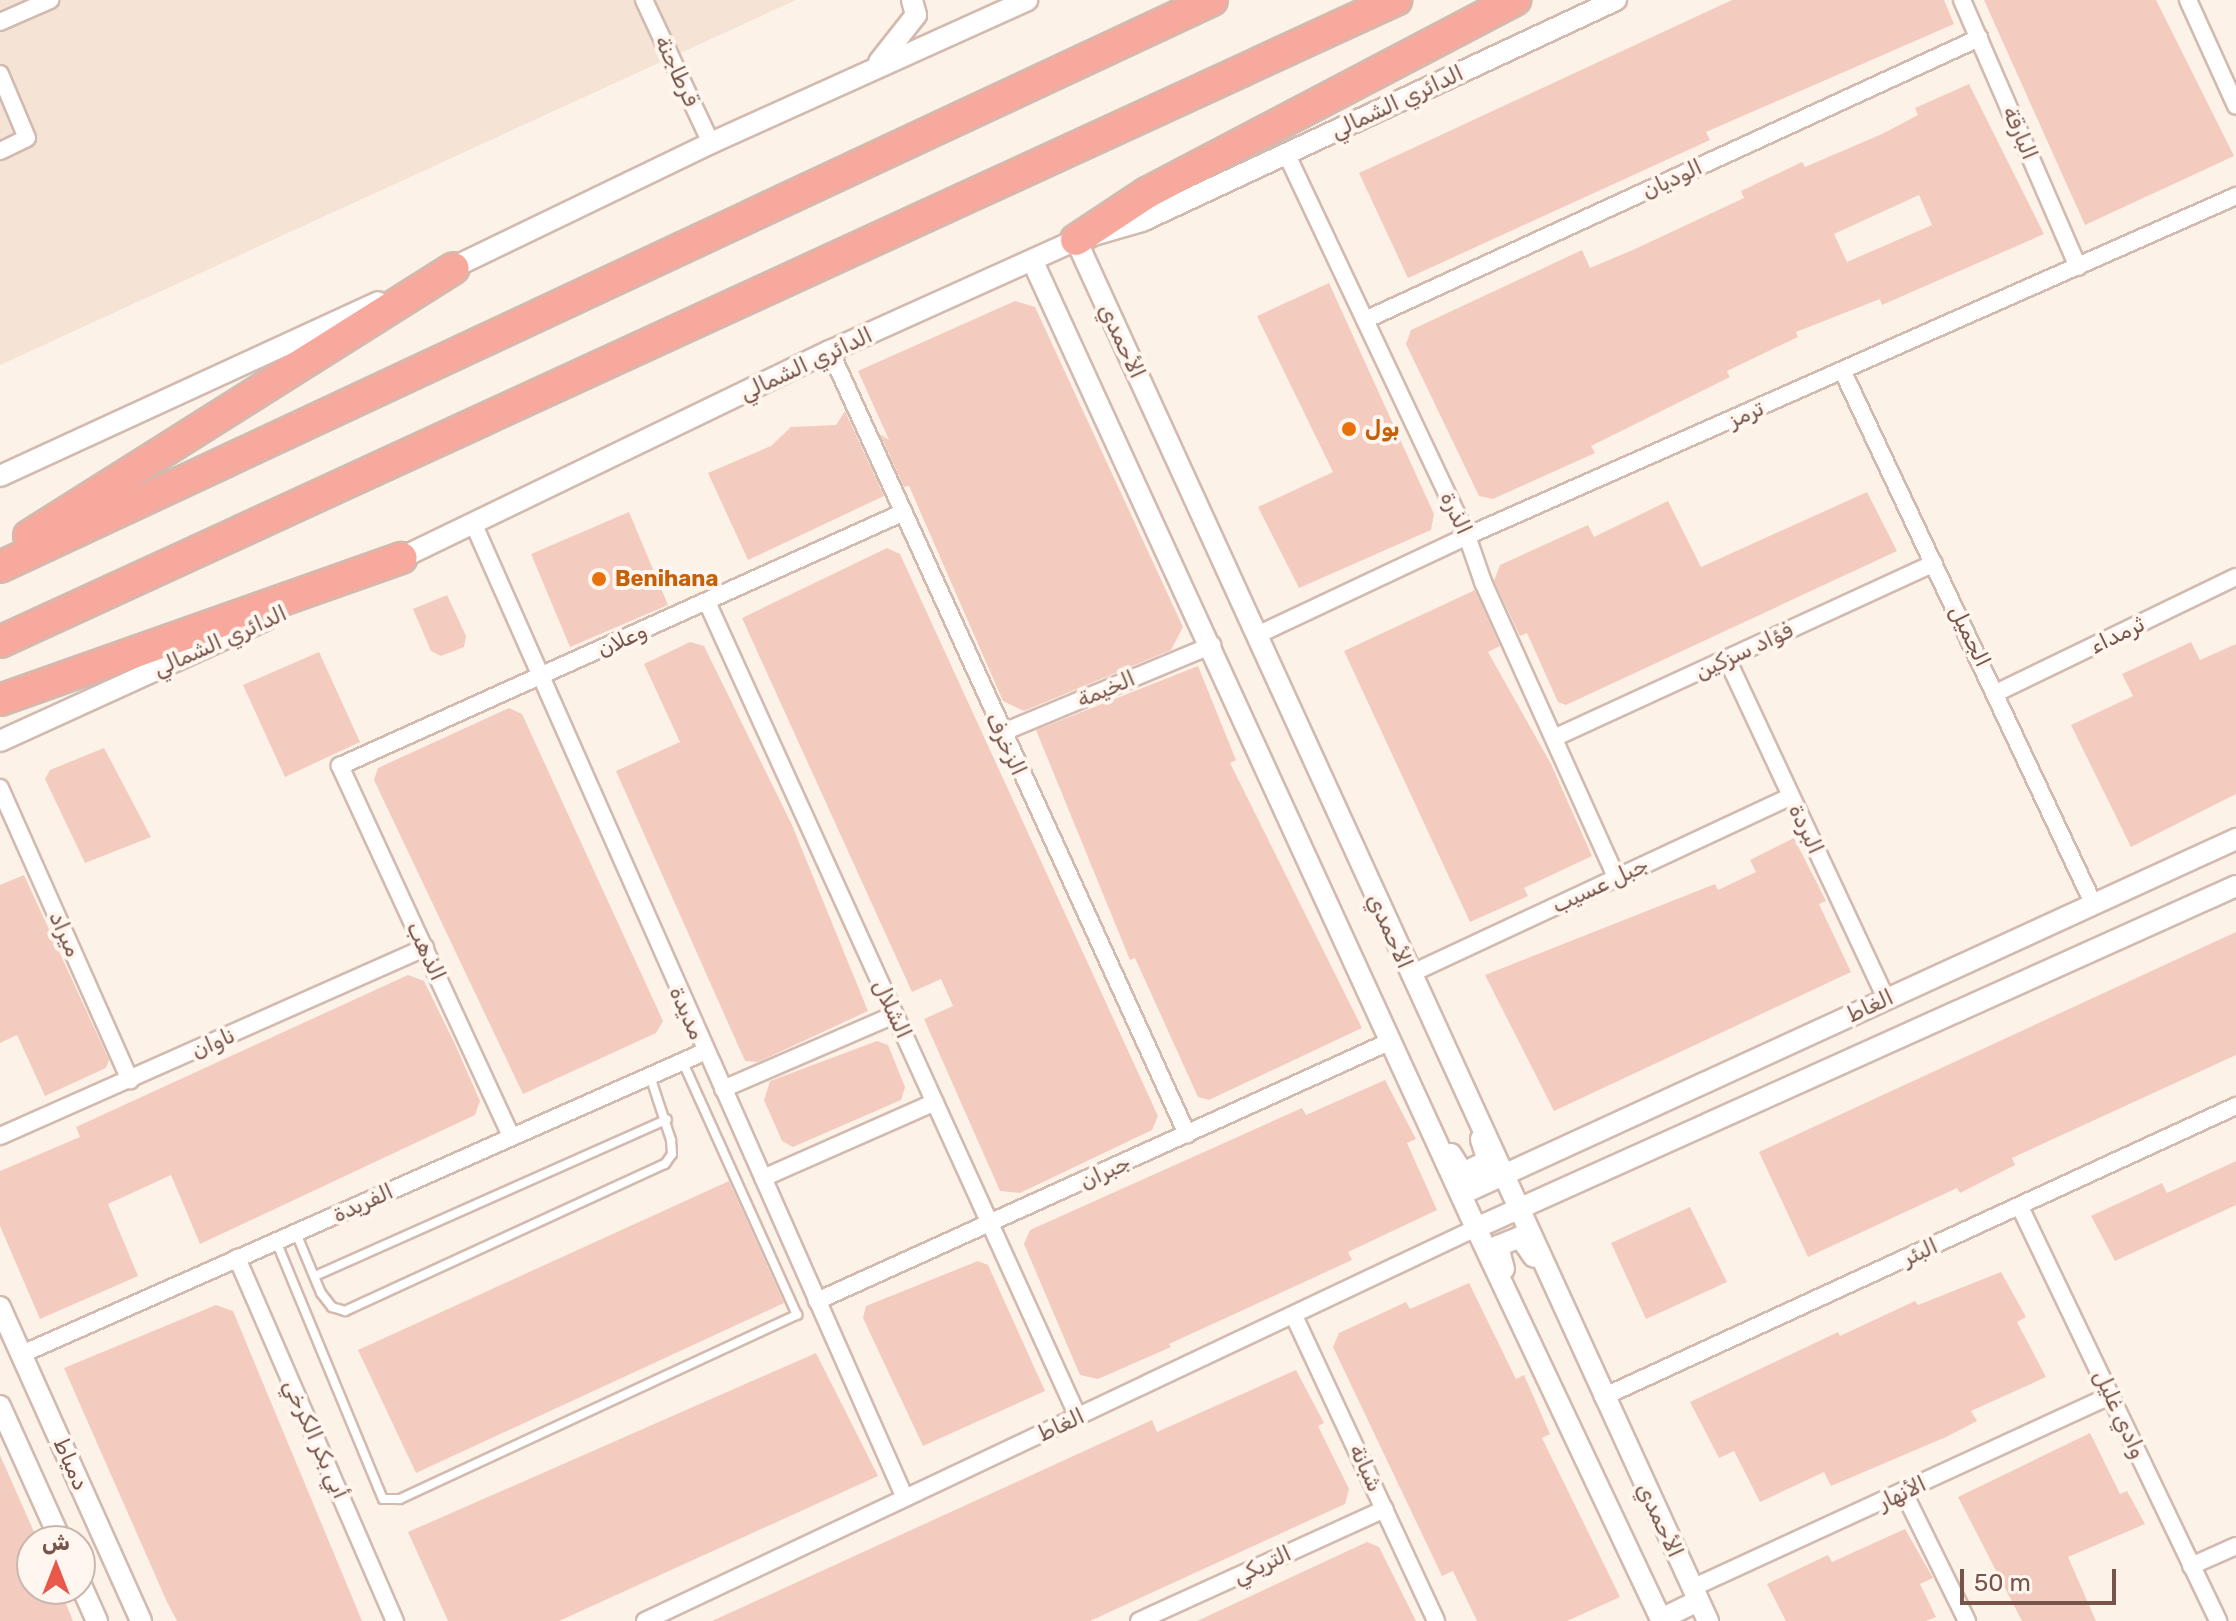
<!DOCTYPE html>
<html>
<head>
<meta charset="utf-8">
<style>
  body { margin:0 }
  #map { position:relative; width:2236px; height:1621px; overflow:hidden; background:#fdf2e8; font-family:Rubik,"Noto Naskh Arabic",sans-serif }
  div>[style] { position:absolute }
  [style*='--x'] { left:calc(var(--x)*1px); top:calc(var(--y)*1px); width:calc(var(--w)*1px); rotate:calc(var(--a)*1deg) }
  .residential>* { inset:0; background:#f5e3d6 }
  .building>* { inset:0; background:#f3ccbf }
  .roads { filter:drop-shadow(2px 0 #d2baaf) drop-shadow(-2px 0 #d2baaf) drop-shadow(0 2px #d2baaf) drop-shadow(0 -2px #d2baaf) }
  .service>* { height:8px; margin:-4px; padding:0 4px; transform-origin:4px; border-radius:4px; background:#fff }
  .minor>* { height:16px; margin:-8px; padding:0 8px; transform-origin:8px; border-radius:8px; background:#fff }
  .tertiary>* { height:20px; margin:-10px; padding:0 10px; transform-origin:10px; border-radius:10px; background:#fff }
  .motorway>* { height:30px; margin:-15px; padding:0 15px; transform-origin:15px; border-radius:15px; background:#f8a99e }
  .dots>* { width:22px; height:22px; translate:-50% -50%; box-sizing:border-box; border:4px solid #fff6ef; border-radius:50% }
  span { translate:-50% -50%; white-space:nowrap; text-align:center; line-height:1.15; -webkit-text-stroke:8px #fff6ef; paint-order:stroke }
  .street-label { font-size:22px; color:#78554b }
  .food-label { font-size:22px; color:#c56008; font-weight:700 }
  .left { translate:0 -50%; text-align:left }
  .north { position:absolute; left:16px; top:1525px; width:80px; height:80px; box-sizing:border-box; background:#fff6ef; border:2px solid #c9b6ad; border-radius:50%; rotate:0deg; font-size:22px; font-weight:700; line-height:32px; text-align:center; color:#78554b }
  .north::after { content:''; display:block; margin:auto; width:28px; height:36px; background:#e8594b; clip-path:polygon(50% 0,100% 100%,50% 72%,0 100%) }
  .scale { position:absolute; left:1960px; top:1569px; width:156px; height:36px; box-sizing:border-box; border:4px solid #78554b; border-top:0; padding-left:10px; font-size:24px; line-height:28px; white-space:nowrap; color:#78554b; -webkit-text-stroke:6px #fff6ef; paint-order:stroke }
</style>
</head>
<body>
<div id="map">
  <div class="residential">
    <i style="clip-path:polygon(0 0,796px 0,0 365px)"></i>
  </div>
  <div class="building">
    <i style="clip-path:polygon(1732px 0,1944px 0,1954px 24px,1706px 132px,1710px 140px,1408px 278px,1359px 173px)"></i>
    <i style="clip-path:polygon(1984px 0,2156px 0,2234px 156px,2085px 225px)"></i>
    <i style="clip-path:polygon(evenodd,1969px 84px,2044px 234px,1882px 305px,1880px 299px,1796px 332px,1798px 337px,1727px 371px,1730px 377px,1591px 446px,1595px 453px,1493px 499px,1479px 496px,1406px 344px,1411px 330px,1582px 250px,1590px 268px,1635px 249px,1744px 198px,1741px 191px,1802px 162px,1805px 167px,1882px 134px,1918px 115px,1915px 108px,1969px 84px,1919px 195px,1932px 225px,1847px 262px,1834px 234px,1919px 195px)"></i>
    <i style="clip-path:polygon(1329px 283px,1434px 514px,1431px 530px,1299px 588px,1258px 507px,1333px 472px,1257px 316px)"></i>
    <i style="clip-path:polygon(1015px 301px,1035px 307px,1183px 627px,1171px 650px,1024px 711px,1003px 701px,909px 486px,904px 487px,880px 434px,889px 440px,858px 371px)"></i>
    <i style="clip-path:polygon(845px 411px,884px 496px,748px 560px,708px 473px,771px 446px,791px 427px,836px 425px)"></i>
    <i style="clip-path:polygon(1867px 492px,1897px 551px,1566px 705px,1558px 702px,1527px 633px,1520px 636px,1494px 581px,1500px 565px,1588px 525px,1594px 537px,1668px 501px,1701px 567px)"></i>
    <i style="clip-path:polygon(629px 512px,668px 605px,570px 647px,531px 554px)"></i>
    <i style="clip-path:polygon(887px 548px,900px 554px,1158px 1116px,1152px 1130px,1020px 1193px,1000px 1191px,924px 1019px,953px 1006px,941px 979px,912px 992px,742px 618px)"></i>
    <i style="clip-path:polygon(1475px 590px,1500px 646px,1488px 652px,1551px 764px,1592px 856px,1524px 888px,1528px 896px,1470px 922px,1344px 651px)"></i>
    <i style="clip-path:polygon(447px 595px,466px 636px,464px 647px,441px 656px,431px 651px,413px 609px)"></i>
    <i style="clip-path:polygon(690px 642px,704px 646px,792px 825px,868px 1011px,758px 1062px,745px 1061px,616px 771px,680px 742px,644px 664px)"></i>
    <i style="clip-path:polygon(2191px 642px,2200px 660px,2236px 644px,2236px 794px,2131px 847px,2071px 725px,2133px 696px,2122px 674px)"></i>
    <i style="clip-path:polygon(319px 652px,360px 742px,285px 777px,243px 685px)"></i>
    <i style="clip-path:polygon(1198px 666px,1236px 760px,1230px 763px,1362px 1028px,1209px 1100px,1198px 1097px,1135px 958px,1130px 960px,1036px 730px)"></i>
    <i style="clip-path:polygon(509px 708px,522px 714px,663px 1021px,656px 1033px,523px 1094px,374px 780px,378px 768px)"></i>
    <i style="clip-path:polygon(104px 748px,151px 837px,85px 863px,45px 779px,50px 770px)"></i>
    <i style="clip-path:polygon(1794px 838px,1826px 901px,1819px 904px,1851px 972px,1554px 1111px,1485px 975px,1715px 884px,1718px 890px,1756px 872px,1750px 860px)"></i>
    <i style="clip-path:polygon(24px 875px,109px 1060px,106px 1068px,45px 1096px,17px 1035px,0 1043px,0 885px)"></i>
    <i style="clip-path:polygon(2236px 932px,2236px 1055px,2012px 1158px,2015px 1165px,1960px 1193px,1957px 1188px,1808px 1257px,1759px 1152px)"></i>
    <i style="clip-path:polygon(408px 975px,424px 981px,454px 1042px,480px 1101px,475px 1115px,200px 1244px,171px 1175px,108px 1204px,138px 1276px,40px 1319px,0 1226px,0 1171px,80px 1137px,76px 1127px)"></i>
    <i style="clip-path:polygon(877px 1041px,888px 1045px,905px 1087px,901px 1100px,793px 1147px,782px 1141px,764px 1100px,770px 1081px)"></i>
    <i style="clip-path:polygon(1385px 1080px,1416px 1139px,1407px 1143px,1437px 1210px,1348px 1252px,1352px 1260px,1169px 1344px,1171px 1347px,1098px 1379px,1080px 1375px,1024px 1244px,1030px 1230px,1302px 1108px,1306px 1115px)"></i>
    <i style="clip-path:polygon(2236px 1161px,2236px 1205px,2115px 1261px,2091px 1216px,2162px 1183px,2167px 1193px)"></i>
    <i style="clip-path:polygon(729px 1181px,784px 1303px,416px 1473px,358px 1350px)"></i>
    <i style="clip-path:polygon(1690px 1207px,1727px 1282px,1646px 1319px,1611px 1243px)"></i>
    <i style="clip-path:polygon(978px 1261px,988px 1265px,1045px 1391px,923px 1446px,863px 1318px,866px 1306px)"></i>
    <i style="clip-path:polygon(2001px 1272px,2026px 1317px,2017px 1322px,2046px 1377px,1971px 1411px,1977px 1421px,1946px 1437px,1831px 1486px,1824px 1472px,1760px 1502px,1734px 1451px,1719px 1458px,1690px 1402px,1838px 1332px,1840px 1336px,1915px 1301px,1918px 1305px)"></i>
    <i style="clip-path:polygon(1469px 1283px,1516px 1379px,1524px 1375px,1550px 1434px,1542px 1438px,1620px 1597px,1567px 1621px,1477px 1621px,1453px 1571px,1442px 1576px,1333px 1347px,1339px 1333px,1406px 1302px,1410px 1309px)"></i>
    <i style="clip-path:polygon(216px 1305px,233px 1311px,362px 1621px,177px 1621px,167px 1602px,64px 1368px)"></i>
    <i style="clip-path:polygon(816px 1353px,878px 1476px,559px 1621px,448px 1621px,408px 1532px)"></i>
    <i style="clip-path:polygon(1296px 1370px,1324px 1423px,1318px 1426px,1349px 1489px,1345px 1504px,1090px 1621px,712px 1621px,1152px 1420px,1157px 1432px)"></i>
    <i style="clip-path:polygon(2090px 1433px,2120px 1494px,2127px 1491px,2145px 1524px,2068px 1557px,2096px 1621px,2022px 1621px,1958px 1497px)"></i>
    <i style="clip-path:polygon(0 1455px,38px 1541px,32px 1541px,32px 1589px,60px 1589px,73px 1621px,0 1621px)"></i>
    <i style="clip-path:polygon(1905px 1529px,1933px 1578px,1920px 1584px,1936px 1617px,1926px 1621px,1786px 1621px,1767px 1584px,1828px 1555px,1832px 1562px)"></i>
    <i style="clip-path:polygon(1367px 1542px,1379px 1547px,1416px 1621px,1197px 1621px)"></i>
  </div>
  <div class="roads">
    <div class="service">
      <i style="--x:296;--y:1233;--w:65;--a:67.4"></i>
      <i style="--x:321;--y:1293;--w:18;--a:52"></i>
      <i style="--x:332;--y:1307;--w:14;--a:17"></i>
      <i style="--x:345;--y:1311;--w:352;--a:-24.7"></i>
      <i style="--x:665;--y:1164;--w:12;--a:-55"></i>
      <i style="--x:672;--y:1154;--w:14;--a:-94"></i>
      <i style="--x:671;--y:1140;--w:67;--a:-108.2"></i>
      <i style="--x:276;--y:1241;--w:279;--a:67.5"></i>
      <i style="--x:383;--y:1499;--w:17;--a:0"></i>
      <i style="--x:400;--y:1499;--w:438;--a:-24.9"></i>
      <i style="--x:797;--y:1315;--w:277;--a:-114.3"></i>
      <i style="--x:315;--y:1276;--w:385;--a:-24"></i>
    </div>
    <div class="minor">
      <i style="--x:644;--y:0;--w:158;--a:64.9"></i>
      <i style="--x:1962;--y:0;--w:291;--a:66.5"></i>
      <i style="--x:2188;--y:0;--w:116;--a:65.6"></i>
      <i style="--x:0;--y:22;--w:55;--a:-23.7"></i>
      <i style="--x:0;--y:74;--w:69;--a:67.1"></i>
      <i style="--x:27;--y:138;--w:30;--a:154"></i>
      <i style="--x:1286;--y:153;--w:424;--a:64.7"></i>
      <i style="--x:1467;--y:536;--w:49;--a:70.8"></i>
      <i style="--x:1483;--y:582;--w:324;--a:65.7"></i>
      <i style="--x:1365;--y:320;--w:676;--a:-24.67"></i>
      <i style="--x:830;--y:351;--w:861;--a:65.49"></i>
      <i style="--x:1843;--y:372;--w:587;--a:64.79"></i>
      <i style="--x:474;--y:525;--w:1064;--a:66.11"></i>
      <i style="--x:707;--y:602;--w:895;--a:65.52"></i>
      <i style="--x:1257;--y:635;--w:232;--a:-25.2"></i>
      <i style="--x:1467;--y:536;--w:841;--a:-23.85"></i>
      <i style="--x:1727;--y:659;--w:375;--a:64.9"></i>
      <i style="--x:1998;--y:692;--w:264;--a:-25.8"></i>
      <i style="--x:1001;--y:733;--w:229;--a:-22.6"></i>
      <i style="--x:1554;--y:738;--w:418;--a:-24.7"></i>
      <i style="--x:0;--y:788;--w:320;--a:66"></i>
      <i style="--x:1410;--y:974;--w:419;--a:-25"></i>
      <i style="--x:723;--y:1089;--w:186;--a:-23.4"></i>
      <i style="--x:0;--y:1136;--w:465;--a:-23.9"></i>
      <i style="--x:511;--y:1136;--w:408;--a:-114.8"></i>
      <i style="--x:340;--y:766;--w:616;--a:-24.24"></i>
      <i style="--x:763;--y:1178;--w:188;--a:-23.8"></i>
      <i style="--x:2020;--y:1207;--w:459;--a:64.4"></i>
      <i style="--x:237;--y:1258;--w:396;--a:66.5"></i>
      <i style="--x:817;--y:1301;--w:630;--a:-24.37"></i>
      <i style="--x:1294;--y:1316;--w:336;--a:65"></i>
      <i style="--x:22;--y:1354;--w:746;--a:-23.88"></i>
      <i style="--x:1603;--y:1397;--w:697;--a:-24.69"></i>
      <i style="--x:1904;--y:1493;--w:143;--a:63.8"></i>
      <i style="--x:2191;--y:1566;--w:49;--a:-24"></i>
      <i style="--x:1692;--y:1588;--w:461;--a:-24.7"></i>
      <i style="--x:645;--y:1621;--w:919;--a:-25.31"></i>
      <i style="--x:1139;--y:1621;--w:270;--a:-24.5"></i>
    </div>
    <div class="tertiary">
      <i style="--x:879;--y:62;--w:60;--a:-51.8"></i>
      <i style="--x:916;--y:15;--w:16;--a:-105"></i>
      <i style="--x:1076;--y:240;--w:1519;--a:65.41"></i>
      <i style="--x:1033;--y:262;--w:1063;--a:65.36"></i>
      <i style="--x:1476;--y:1228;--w:435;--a:64.7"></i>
      <i style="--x:444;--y:272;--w:297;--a:-25.8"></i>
      <i style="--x:711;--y:143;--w:347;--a:-24.3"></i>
      <i style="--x:0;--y:476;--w:416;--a:-24.7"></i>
      <i style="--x:393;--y:562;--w:485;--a:-25.8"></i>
      <i style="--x:830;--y:351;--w:270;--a:-24.3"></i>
      <i style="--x:1076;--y:240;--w:69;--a:-16.1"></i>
      <i style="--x:1142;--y:221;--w:523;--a:-25"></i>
      <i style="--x:0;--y:741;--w:292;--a:-24.5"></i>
      <i style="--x:1451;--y:1154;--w:22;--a:58"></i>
      <i style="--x:1463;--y:1173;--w:28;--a:-26"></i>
      <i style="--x:1488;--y:1161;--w:23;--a:-108"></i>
      <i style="--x:1462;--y:1194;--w:852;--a:-24.64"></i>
      <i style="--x:1476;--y:1228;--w:833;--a:-24.23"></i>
      <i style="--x:1504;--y:1269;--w:24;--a:-105"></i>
      <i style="--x:1498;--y:1246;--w:24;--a:-22"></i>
      <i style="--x:1520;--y:1237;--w:24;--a:55"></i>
      <i style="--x:0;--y:1307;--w:344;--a:65.8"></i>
      <i style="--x:0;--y:1406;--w:148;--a:65.7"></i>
      <i style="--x:80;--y:1583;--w:42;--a:65.9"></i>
      <i style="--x:1661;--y:1619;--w:41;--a:-25.9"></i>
    </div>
    <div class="motorway">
      <i style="--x:1076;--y:240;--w:85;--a:-33.5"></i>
      <i style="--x:1147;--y:193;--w:416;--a:-27.7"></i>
      <i style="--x:29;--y:536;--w:502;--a:-32.24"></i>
      <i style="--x:0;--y:567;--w:1338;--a:-25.07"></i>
      <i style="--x:0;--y:642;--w:1537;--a:-24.7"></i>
      <i style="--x:0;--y:700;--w:426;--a:-19.5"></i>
    </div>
  </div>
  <div class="dots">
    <i style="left:1349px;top:429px;background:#e8710a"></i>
    <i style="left:599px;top:579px;background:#e8710a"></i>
  </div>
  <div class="street-label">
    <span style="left:677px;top:71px;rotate:65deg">قرطاجنة</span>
    <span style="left:1397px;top:102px;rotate:-25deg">الدائري الشمالي</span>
    <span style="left:2020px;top:133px;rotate:67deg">البارقة</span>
    <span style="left:1672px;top:179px;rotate:-25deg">الوديان</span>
    <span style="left:1122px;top:341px;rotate:65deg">الأحمدي</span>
    <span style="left:806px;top:364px;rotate:-25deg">الدائري الشمالي</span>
    <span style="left:1746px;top:414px;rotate:-24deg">ترمز</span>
    <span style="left:1456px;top:513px;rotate:65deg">الذرة</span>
    <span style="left:2117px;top:635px;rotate:-26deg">ثرمداء</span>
    <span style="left:1970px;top:636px;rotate:64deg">الجميل</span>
    <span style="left:622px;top:640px;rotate:-24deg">وعلان</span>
    <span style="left:220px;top:641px;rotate:-24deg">الدائري الشمالي</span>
    <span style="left:1744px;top:651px;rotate:-25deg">فؤاد سزكين</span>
    <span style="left:1106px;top:689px;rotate:-23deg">الخيمة</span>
    <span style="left:1006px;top:744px;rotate:65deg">الزخرف</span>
    <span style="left:1806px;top:829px;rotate:65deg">البردة</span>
    <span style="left:1600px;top:885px;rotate:-25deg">جبل عسيب</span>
    <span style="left:1390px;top:931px;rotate:66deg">الأحمدي</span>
    <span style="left:65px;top:934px;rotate:66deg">ميراد</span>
    <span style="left:426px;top:951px;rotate:65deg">الذهب</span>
    <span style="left:1870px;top:1006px;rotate:-25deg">الغاط</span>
    <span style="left:892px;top:1009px;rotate:65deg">الشلال</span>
    <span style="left:687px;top:1013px;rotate:66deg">مديدة</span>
    <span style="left:213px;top:1043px;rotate:-24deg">ناوان</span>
    <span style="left:1105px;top:1172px;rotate:-25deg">جبران</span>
    <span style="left:363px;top:1203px;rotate:-24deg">الفريدة</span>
    <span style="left:1920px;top:1252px;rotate:-24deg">البئر</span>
    <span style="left:2120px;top:1414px;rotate:65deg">وادي غليل</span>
    <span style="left:1061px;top:1425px;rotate:-25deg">الغاط</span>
    <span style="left:316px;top:1439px;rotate:66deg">أبي بكر الكرخي</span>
    <span style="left:71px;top:1464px;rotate:66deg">دمياط</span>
    <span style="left:1366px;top:1468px;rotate:65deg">شبانة</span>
    <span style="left:1902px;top:1493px;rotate:-25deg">الأنهار</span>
    <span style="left:1660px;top:1520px;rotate:65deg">الأحمدي</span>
    <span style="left:1262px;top:1565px;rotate:-25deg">التريكي</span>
  </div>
  <div class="food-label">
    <span class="left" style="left:1365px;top:429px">بول</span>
    <span class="left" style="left:615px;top:579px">Benihana</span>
  </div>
  <div class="north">ش</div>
  <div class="scale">50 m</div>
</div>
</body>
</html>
